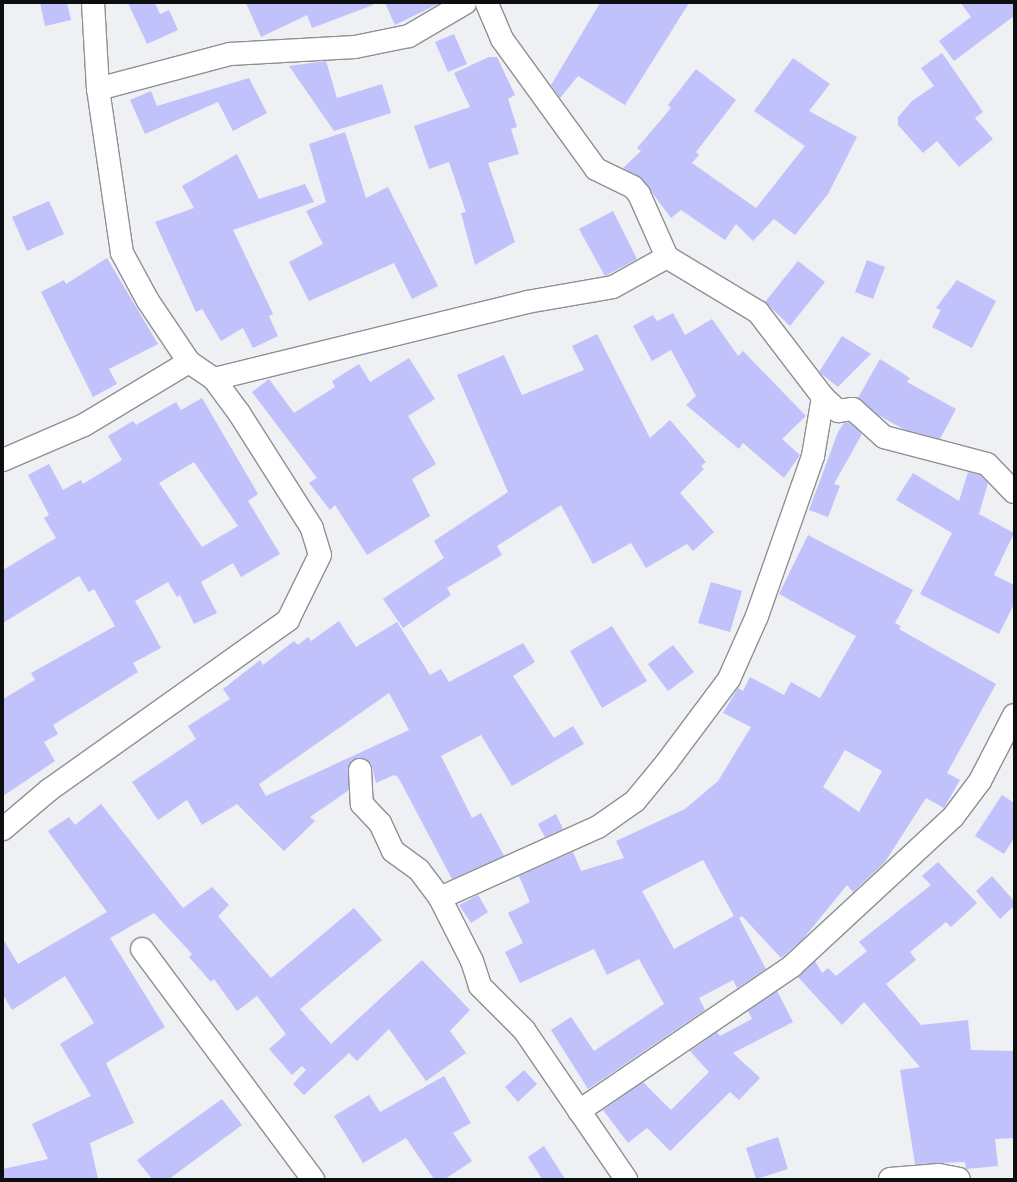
<!DOCTYPE html>
<html>
<head>
<meta charset="utf-8">
<style>
  body { margin:0 }
  #map { position:relative; width:1017px; height:1182px; overflow:hidden; background:#eef0f3; font-family:Raleway,sans-serif }
  div>[style] { position:absolute }
  [style*='--x'] { left:calc(var(--x)*1px); top:calc(var(--y)*1px); width:calc(var(--w)*1px); rotate:calc(var(--a)*1deg) }
  .building>* { inset:0; background:#c1c1fb }
  .roads { filter:drop-shadow(1px 0 #8e9093) drop-shadow(-1px 0 #8e9093) drop-shadow(0 1px #8e9093) drop-shadow(0 -1px #8e9093) }
  .street>* { height:22px; margin:-11px; padding:0 11px; transform-origin:11px; border-radius:11px; background:#fff }
  span { translate:-50% -50%; white-space:nowrap; text-align:center; line-height:1.15; -webkit-text-stroke:3px #eef0f3; paint-order:stroke }
  .frame { position:absolute; inset:0; border:4px solid #0d0e0f; pointer-events:none }
</style>
</head>
<body>
<div id="map">
  <div class="building">
    <i style="clip-path:polygon(40px 3px,67px 3px,71px 20px,45px 26px)"></i>
    <i style="clip-path:polygon(128px 3px,155px 3px,160px 14px,169px 10px,178px 30px,147px 44px)"></i>
    <i style="clip-path:polygon(246px 3px,373px 3px,373px 5px,312px 28px,307px 15px,261px 37px)"></i>
    <i style="clip-path:polygon(385px 3px,440px 3px,395px 25px)"></i>
    <i style="clip-path:polygon(600px 3px,689px 3px,625px 105px,578px 76px,560px 98px,551px 85px)"></i>
    <i style="clip-path:polygon(961px 3px,1014px 3px,1014px 16px,954px 61px,939px 41px,971px 17px)"></i>
    <i style="clip-path:polygon(454px 34px,467px 64px,448px 72px,435px 42px)"></i>
    <i style="clip-path:polygon(942px 53px,983px 112px,975px 118px,993px 139px,959px 167px,937px 141px,923px 153px,898px 125px,898px 117px,912px 101px,934px 86px,921px 68px)"></i>
    <i style="clip-path:polygon(489px 57px,497px 57px,515px 95px,508px 99px,517px 127px,511px 129px,519px 154px,488px 163px,515px 242px,475px 265px,461px 213px,466px 212px,449px 162px,429px 169px,414px 126px,470px 107px,454px 73px)"></i>
    <i style="clip-path:polygon(793px 58px,830px 84px,809px 111px,857px 137px,828px 194px,795px 235px,774px 219px,753px 241px,736px 224px,725px 240px,681px 210px,671px 218px,642px 179px,623px 168px,641px 151px,637px 148px,671px 108px,668px 105px,696px 69px,736px 100px,696px 152px,699px 155px,692px 163px,756px 208px,805px 146px,754px 111px)"></i>
    <i style="clip-path:polygon(326px 61px,337px 98px,382px 84px,391px 113px,334px 131px,289px 66px)"></i>
    <i style="clip-path:polygon(249px 78px,267px 113px,233px 131px,218px 102px,145px 134px,130px 100px,151px 91px,157px 106px)"></i>
    <i style="clip-path:polygon(345px 132px,366px 198px,388px 187px,438px 286px,412px 299px,394px 263px,309px 301px,289px 262px,323px 244px,306px 211px,326px 202px,309px 144px)"></i>
    <i style="clip-path:polygon(237px 154px,259px 199px,305px 184px,314px 202px,233px 230px,273px 314px,269px 316px,278px 336px,253px 348px,243px 328px,221px 341px,202px 309px,196px 312px,155px 222px,194px 208px,182px 186px)"></i>
    <i style="clip-path:polygon(49px 201px,64px 234px,27px 251px,12px 217px)"></i>
    <i style="clip-path:polygon(613px 211px,637px 259px,605px 276px,579px 229px)"></i>
    <i style="clip-path:polygon(107px 258px,158px 344px,109px 369px,117px 384px,93px 397px,41px 292px,64px 280px,66px 284px)"></i>
    <i style="clip-path:polygon(867px 260px,885px 267px,873px 299px,855px 292px)"></i>
    <i style="clip-path:polygon(798px 261px,825px 282px,790px 326px,765px 302px)"></i>
    <i style="clip-path:polygon(957px 280px,996px 301px,972px 348px,932px 327px,941px 310px,936px 308px)"></i>
    <i style="clip-path:polygon(673px 313px,685px 335px,712px 319px,738px 356px,743px 351px,806px 416px,782px 439px,800px 455px,784px 478px,743px 443px,739px 449px,686px 405px,696px 396px,671px 350px,652px 361px,633px 326px,653px 315px,657px 321px)"></i>
    <i style="clip-path:polygon(597px 334px,650px 438px,670px 420px,706px 462px,701px 466px,704px 469px,680px 493px,714px 532px,693px 551px,687px 544px,646px 568px,631px 543px,593px 564px,561px 505px,497px 546px,502px 555px,447px 588px,451px 595px,403px 628px,383px 599px,444px 558px,434px 541px,508px 492px,457px 375px,504px 355px,522px 395px,584px 370px,572px 346px)"></i>
    <i style="clip-path:polygon(842px 336px,871px 354px,838px 387px,819px 372px)"></i>
    <i style="clip-path:polygon(409px 358px,435px 399px,408px 416px,436px 464px,412px 479px,430px 516px,367px 555px,335px 505px,330px 510px,309px 483px,317px 478px,252px 392px,269px 379px,294px 413px,335px 387px,332px 381px,359px 364px,370px 382px)"></i>
    <i style="clip-path:polygon(880px 359px,910px 378px,907px 382px,956px 409px,940px 439px,905px 430px,878px 415px,858px 398px)"></i>
    <i style="clip-path:polygon(evenodd,202px 398px,258px 494px,248px 501px,280px 554px,241px 577px,233px 563px,201px 582px,217px 613px,194px 624px,180px 595px,177px 597px,168px 582px,135px 601px,161px 648px,133px 663px,138px 672px,53px 725px,58px 734px,44px 742px,55px 761px,3px 796px,3px 699px,35px 680px,31px 673px,115px 626px,94px 589px,89px 592px,79px 576px,3px 623px,3px 570px,56px 538px,44px 518px,49px 515px,28px 475px,49px 464px,63px 490px,81px 480px,83px 484px,122px 460px,108px 436px,133px 421px,136px 425px,176px 402px,181px 410px,202px 398px,194px 462px,238px 526px,202px 547px,159px 483px,194px 462px)"></i>
    <i style="clip-path:polygon(849px 422px,862px 434px,834px 484px,840px 486px,828px 517px,809px 510px,838px 432px,844px 423px)"></i>
    <i style="clip-path:polygon(968px 472px,980px 475px,988px 483px,979px 514px,1014px 533px,994px 575px,1014px 585px,1014px 604px,999px 634px,920px 594px,952px 533px,896px 500px,913px 473px,959px 501px)"></i>
    <i style="clip-path:polygon(evenodd,808px 535px,913px 590px,895px 623px,901px 626px,899px 629px,996px 684px,947px 773px,960px 780px,944px 808px,926px 798px,885px 862px,853px 892px,847px 885px,803px 939px,781px 958px,742px 916px,739px 918px,766px 969px,737px 988px,733px 980px,699px 998px,705px 1010px,588px 1089px,551px 1030px,571px 1017px,594px 1051px,664px 1004px,639px 959px,607px 975px,594px 949px,520px 983px,505px 952px,523px 943px,508px 913px,530px 902px,519px 876px,573px 852px,581px 871px,624px 858px,616px 841px,685px 809px,718px 781px,751px 727px,723px 713px,738px 688px,743px 691px,750px 677px,784px 695px,791px 682px,820px 698px,856px 636px,779px 594px,808px 535px,845px 750px,882px 771px,859px 812px,823px 787px,845px 750px,808px 535px,703px 860px,734px 916px,674px 949px,642px 891px,703px 860px)"></i>
    <i style="clip-path:polygon(711px 582px,742px 591px,730px 632px,698px 623px)"></i>
    <i style="clip-path:polygon(evenodd,339px 621px,356px 647px,397px 622px,430px 675px,441px 669px,449px 682px,523px 643px,535px 662px,513px 676px,554px 738px,573px 726px,584px 744px,512px 786px,481px 735px,441px 756px,472px 818px,481px 813px,504px 856px,452px 879px,398px 777px,394px 775px,376px 783px,371px 763px,360px 758px,349px 765px,349px 790px,310px 817px,315px 821px,284px 851px,237px 804px,202px 825px,187px 800px,158px 820px,132px 782px,196px 739px,188px 726px,230px 699px,223px 689px,260px 660px,263px 665px,294px 641px,298px 645px,308px 637px,311px 641px,339px 621px,389px 693px,409px 730px,266px 796px,259px 784px,389px 693px)"></i>
    <i style="clip-path:polygon(612px 626px,647px 681px,602px 708px,570px 651px)"></i>
    <i style="clip-path:polygon(673px 645px,694px 672px,668px 691px,648px 664px)"></i>
    <i style="clip-path:polygon(1002px 795px,1014px 803px,1014px 838px,1004px 854px,975px 836px)"></i>
    <i style="clip-path:polygon(101px 804px,183px 908px,212px 887px,229px 905px,218px 916px,271px 978px,354px 908px,382px 940px,300px 1009px,331px 1044px,422px 960px,470px 1010px,450px 1031px,466px 1053px,426px 1081px,389px 1029px,357px 1061px,349px 1053px,304px 1095px,293px 1084px,306px 1070px,302px 1066px,292px 1075px,269px 1049px,286px 1034px,257px 996px,237px 1011px,214px 979px,211px 982px,189px 957px,192px 954px,154px 913px,110px 938px,165px 1027px,106px 1063px,134px 1123px,90px 1143px,98px 1179px,3px 1179px,3px 1169px,48px 1159px,32px 1124px,91px 1096px,60px 1044px,94px 1023px,65px 976px,12px 1010px,3px 995px,3px 939px,18px 964px,107px 912px,48px 831px,69px 817px,75px 825px)"></i>
    <i style="clip-path:polygon(556px 814px,563px 829px,545px 837px,538px 824px)"></i>
    <i style="clip-path:polygon(938px 862px,977px 903px,951px 927px,946px 922px,910px 952px,916px 960px,886px 984px,921px 1025px,968px 1020px,971px 1050px,1014px 1051px,1014px 1138px,995px 1139px,998px 1166px,966px 1169px,965px 1162px,915px 1164px,900px 1070px,920px 1067px,864px 1002px,842px 1025px,798px 977px,815px 961px,822px 973px,828px 968px,836px 976px,867px 951px,859px 942px,931px 885px,922px 876px)"></i>
    <i style="clip-path:polygon(992px 876px,1014px 901px,1014px 906px,1000px 919px,976px 891px)"></i>
    <i style="clip-path:polygon(478px 895px,488px 912px,471px 923px,459px 905px)"></i>
    <i style="clip-path:polygon(777px 991px,793px 1022px,733px 1053px,760px 1078px,739px 1100px,730px 1092px,670px 1151px,647px 1128px,628px 1143px,603px 1110px,643px 1082px,671px 1110px,709px 1072px,690px 1051px,717px 1032px,720px 1036px,752px 1019px,748px 1011px)"></i>
    <i style="clip-path:polygon(524px 1070px,537px 1084px,518px 1102px,505px 1087px)"></i>
    <i style="clip-path:polygon(444px 1076px,471px 1123px,453px 1133px,472px 1161px,445px 1179px,434px 1179px,406px 1138px,363px 1163px,334px 1116px,369px 1095px,380px 1112px)"></i>
    <i style="clip-path:polygon(222px 1099px,242px 1125px,169px 1179px,152px 1179px,137px 1160px)"></i>
    <i style="clip-path:polygon(778px 1137px,788px 1169px,756px 1179px,746px 1148px)"></i>
    <i style="clip-path:polygon(544px 1146px,565px 1179px,542px 1179px,528px 1157px)"></i>
  </div>
  <div class="roads">
    <div class="street">
      <i style="--x:98;--y:89;--w:137;--a:-14.9"></i>
      <i style="--x:230;--y:54;--w:125;--a:-3.2"></i>
      <i style="--x:355;--y:47;--w:55;--a:-11.5"></i>
      <i style="--x:409;--y:36;--w:65;--a:-30.5"></i>
      <i style="--x:214;--y:379;--w:322;--a:-13.8"></i>
      <i style="--x:527;--y:302;--w:87;--a:-9.9"></i>
      <i style="--x:613;--y:287;--w:62;--a:-29.1"></i>
      <i style="--x:823;--y:397;--w:21;--a:43"></i>
      <i style="--x:838;--y:411;--w:15;--a:-8"></i>
      <i style="--x:853;--y:409;--w:42;--a:42.1"></i>
      <i style="--x:884;--y:437;--w:106;--a:14.7"></i>
      <i style="--x:987;--y:464;--w:39;--a:46"></i>
      <i style="--x:3;--y:460;--w:88;--a:-23.4"></i>
      <i style="--x:84;--y:425;--w:122;--a:-31"></i>
      <i style="--x:360;--y:770;--w:34;--a:87"></i>
      <i style="--x:362;--y:804;--w:26;--a:47"></i>
      <i style="--x:380;--y:823;--w:31;--a:65"></i>
      <i style="--x:393;--y:851;--w:32;--a:36"></i>
      <i style="--x:419;--y:870;--w:35;--a:53"></i>
      <i style="--x:440;--y:898;--w:71;--a:63.1"></i>
      <i style="--x:472;--y:961;--w:26;--a:72"></i>
      <i style="--x:480;--y:986;--w:62;--a:45"></i>
      <i style="--x:524;--y:1030;--w:181;--a:55.6"></i>
      <i style="--x:3;--y:829;--w:60;--a:-40.3"></i>
      <i style="--x:49;--y:790;--w:293;--a:-35.4"></i>
      <i style="--x:288;--y:620;--w:72;--a:-63.8"></i>
      <i style="--x:320;--y:555;--w:28;--a:-107"></i>
      <i style="--x:312;--y:528;--w:136;--a:-122.4"></i>
      <i style="--x:239;--y:413;--w:42;--a:-126.3"></i>
      <i style="--x:214;--y:379;--w:30;--a:-146"></i>
      <i style="--x:189;--y:362;--w:73;--a:-123.9"></i>
      <i style="--x:148;--y:301;--w:55;--a:-118.4"></i>
      <i style="--x:122;--y:253;--w:166;--a:-98.3"></i>
      <i style="--x:98;--y:89;--w:86;--a:-93.3"></i>
      <i style="--x:440;--y:898;--w:173;--a:-24.2"></i>
      <i style="--x:598;--y:827;--w:45;--a:-35.1"></i>
      <i style="--x:635;--y:801;--w:50;--a:-50.6"></i>
      <i style="--x:667;--y:762;--w:104;--a:-53.2"></i>
      <i style="--x:729;--y:679;--w:69;--a:-66"></i>
      <i style="--x:757;--y:616;--w:170;--a:-70.7"></i>
      <i style="--x:813;--y:456;--w:60;--a:-80.4"></i>
      <i style="--x:823;--y:397;--w:107;--a:-127.4"></i>
      <i style="--x:758;--y:312;--w:106;--a:-148.9"></i>
      <i style="--x:667;--y:257;--w:69;--a:-114"></i>
      <i style="--x:639;--y:194;--w:9;--a:-131"></i>
      <i style="--x:633;--y:187;--w:41;--a:-154.1"></i>
      <i style="--x:596;--y:169;--w:160;--a:-125.9"></i>
      <i style="--x:502;--y:39;--w:39;--a:-113"></i>
      <i style="--x:142;--y:949;--w:287;--a:53.4"></i>
      <i style="--x:579;--y:1111;--w:258;--a:-34.2"></i>
      <i style="--x:792;--y:966;--w:219;--a:-42.8"></i>
      <i style="--x:953;--y:817;--w:45;--a:-53.1"></i>
      <i style="--x:980;--y:781;--w:74;--a:-62.7"></i>
      <i style="--x:890;--y:1179;--w:49;--a:-4.7"></i>
      <i style="--x:939;--y:1175;--w:20;--a:11"></i>
    </div>
  </div>
  <div class="frame"></div>
</div>
</body>
</html>
